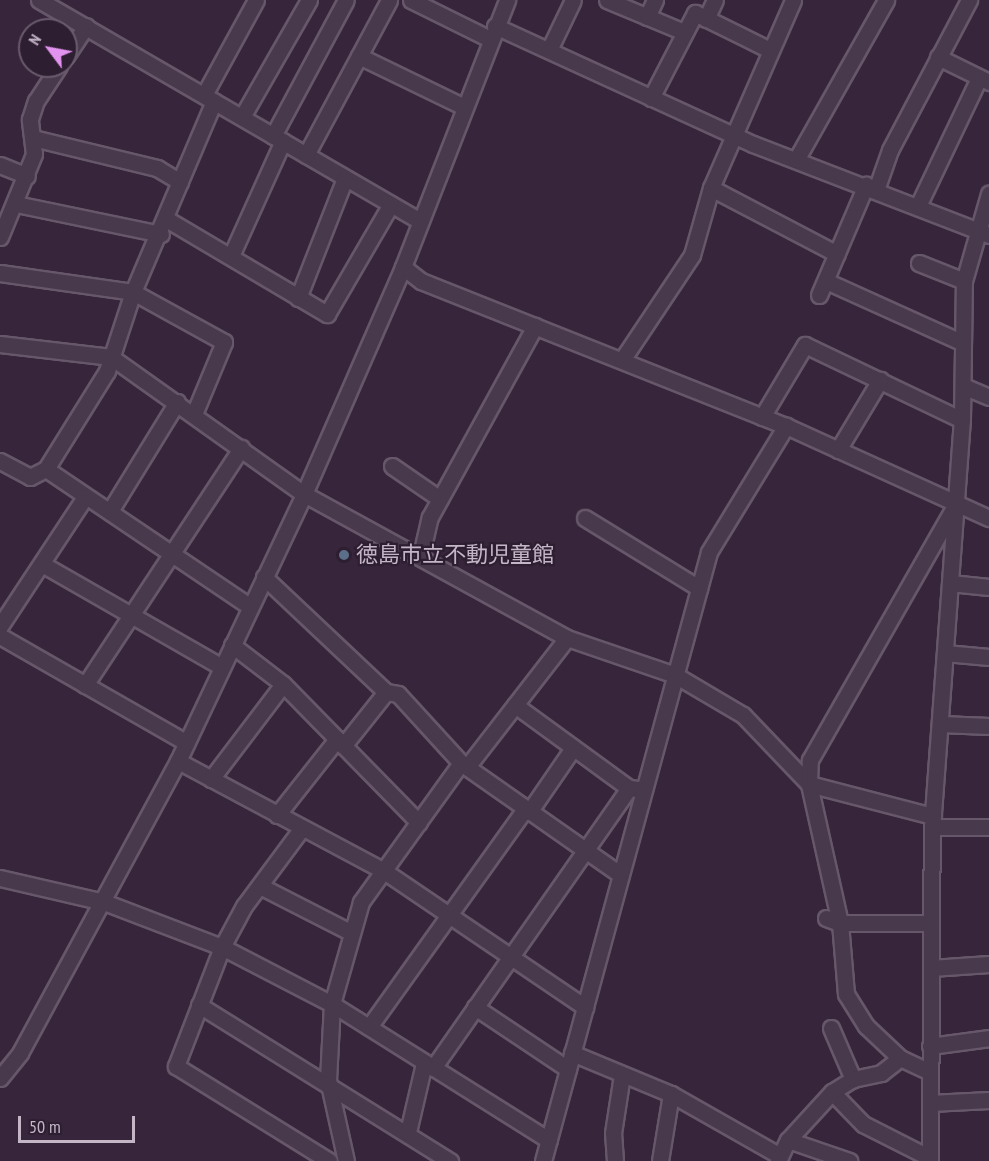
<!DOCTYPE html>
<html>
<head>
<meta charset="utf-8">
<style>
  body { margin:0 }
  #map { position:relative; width:989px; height:1161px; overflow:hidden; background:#37263b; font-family:"PT Sans Narrow","Noto Sans JP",sans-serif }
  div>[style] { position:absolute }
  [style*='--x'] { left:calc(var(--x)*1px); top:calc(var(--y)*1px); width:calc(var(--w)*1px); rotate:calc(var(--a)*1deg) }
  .roads { filter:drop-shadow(2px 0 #67576a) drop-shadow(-2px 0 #67576a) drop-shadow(0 2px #67576a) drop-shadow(0 -2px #67576a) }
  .street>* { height:15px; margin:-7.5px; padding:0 7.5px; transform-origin:7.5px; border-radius:7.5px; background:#49394c }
  .dots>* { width:16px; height:16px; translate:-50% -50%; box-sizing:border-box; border:3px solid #2e1e31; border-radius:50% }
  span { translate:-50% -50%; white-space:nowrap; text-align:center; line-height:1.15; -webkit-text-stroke:4.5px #2e1e31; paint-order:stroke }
  .poi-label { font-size:22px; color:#c4b5c7 }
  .left { translate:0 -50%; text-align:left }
  .north { position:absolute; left:18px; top:18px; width:60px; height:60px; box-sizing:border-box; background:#2e1e31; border:2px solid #6a5a6d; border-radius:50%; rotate:302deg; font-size:16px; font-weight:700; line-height:24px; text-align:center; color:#c4b5c7 }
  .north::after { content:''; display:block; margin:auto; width:21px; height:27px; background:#e292ef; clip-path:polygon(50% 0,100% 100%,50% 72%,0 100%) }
  .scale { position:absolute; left:18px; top:1116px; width:117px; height:27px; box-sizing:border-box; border:3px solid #c4b5c7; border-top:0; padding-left:8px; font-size:18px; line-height:21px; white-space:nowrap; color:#c4b5c7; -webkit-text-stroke:4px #2e1e31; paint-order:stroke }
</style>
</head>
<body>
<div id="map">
  <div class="roads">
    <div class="street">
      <i style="--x:39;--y:0;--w:441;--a:30.1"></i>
      <i style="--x:411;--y:0;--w:88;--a:26.3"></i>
      <i style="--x:607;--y:0;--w:83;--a:22.6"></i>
      <i style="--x:647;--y:17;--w:19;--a:-65"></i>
      <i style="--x:706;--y:19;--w:21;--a:-65"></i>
      <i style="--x:495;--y:26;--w:284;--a:24.6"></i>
      <i style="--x:753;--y:144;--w:253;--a:21.1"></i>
      <i style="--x:549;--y:50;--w:55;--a:-64.4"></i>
      <i style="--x:66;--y:56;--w:36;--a:-56"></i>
      <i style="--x:359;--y:56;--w:117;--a:25.9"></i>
      <i style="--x:938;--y:57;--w:57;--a:26.1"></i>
      <i style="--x:204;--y:95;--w:108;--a:-61.3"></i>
      <i style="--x:651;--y:98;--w:96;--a:-62.6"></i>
      <i style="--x:695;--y:13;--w:84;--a:26.3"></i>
      <i style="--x:242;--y:117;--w:135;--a:-60.2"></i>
      <i style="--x:273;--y:136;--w:154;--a:-61.8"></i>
      <i style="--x:33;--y:138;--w:128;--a:13.6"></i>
      <i style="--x:157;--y:168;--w:27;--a:31"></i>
      <i style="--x:306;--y:155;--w:176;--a:-61.8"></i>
      <i style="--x:796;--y:160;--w:184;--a:-60.6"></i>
      <i style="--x:0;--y:165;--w:29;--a:22"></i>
      <i style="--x:711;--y:188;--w:142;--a:27.6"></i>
      <i style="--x:876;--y:190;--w:42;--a:-70.7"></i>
      <i style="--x:890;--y:150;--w:170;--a:-62.2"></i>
      <i style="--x:16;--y:204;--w:148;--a:11.7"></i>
      <i style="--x:918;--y:206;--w:142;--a:-64.5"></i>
      <i style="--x:168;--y:220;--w:185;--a:30.6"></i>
      <i style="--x:327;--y:314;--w:127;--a:-59.8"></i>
      <i style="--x:0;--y:237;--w:90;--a:-67.7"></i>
      <i style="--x:34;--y:154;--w:35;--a:-97"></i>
      <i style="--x:30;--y:119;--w:19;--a:-72"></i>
      <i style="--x:36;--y:101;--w:42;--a:-56.7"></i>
      <i style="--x:231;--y:256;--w:126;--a:-65.7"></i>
      <i style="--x:919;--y:263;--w:48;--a:21.8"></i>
      <i style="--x:403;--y:267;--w:23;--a:38"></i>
      <i style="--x:421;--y:281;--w:393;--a:21.7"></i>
      <i style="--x:786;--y:426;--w:223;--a:24.4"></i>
      <i style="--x:0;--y:273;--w:134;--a:8.1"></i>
      <i style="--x:133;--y:292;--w:104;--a:28.8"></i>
      <i style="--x:224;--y:342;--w:78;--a:112.6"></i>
      <i style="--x:826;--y:281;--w:150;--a:24.3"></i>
      <i style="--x:819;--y:295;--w:120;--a:-66.9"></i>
      <i style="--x:298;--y:298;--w:129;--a:-68.6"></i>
      <i style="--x:0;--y:344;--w:112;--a:6.7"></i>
      <i style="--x:111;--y:357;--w:237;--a:35.4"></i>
      <i style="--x:304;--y:494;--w:300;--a:28.7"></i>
      <i style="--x:567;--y:638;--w:114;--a:18.9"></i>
      <i style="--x:675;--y:675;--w:79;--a:30.5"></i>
      <i style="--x:743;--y:715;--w:95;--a:46.3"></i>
      <i style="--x:809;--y:784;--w:128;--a:14.5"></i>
      <i style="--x:622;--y:360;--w:126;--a:-56.3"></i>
      <i style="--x:692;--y:255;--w:70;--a:-74.2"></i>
      <i style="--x:711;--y:188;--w:205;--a:-66.4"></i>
      <i style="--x:963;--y:386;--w:28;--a:23"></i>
      <i style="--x:762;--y:417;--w:84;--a:-59.2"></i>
      <i style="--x:805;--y:345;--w:174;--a:25.5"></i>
      <i style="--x:838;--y:450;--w:82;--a:-59"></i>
      <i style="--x:0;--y:461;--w:34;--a:28"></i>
      <i style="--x:30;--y:477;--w:18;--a:-27"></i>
      <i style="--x:46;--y:469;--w:115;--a:-58.1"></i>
      <i style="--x:107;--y:371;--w:83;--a:-71.8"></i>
      <i style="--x:133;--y:292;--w:207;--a:-67"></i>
      <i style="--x:392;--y:466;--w:58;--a:34.5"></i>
      <i style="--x:46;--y:469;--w:245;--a:34"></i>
      <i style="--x:110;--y:511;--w:128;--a:-58.4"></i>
      <i style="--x:585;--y:518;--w:134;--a:31.6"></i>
      <i style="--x:421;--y:555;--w:39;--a:-77"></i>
      <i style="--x:430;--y:517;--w:218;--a:-61.2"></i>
      <i style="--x:42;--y:564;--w:207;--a:29.8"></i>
      <i style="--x:264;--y:577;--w:168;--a:43.3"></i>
      <i style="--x:386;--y:692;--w:12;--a:9"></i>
      <i style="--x:398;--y:694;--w:93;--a:47.6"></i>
      <i style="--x:461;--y:763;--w:195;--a:35"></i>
      <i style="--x:950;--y:583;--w:39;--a:6"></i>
      <i style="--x:0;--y:626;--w:154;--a:-56.6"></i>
      <i style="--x:0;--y:636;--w:215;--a:29.8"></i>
      <i style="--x:232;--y:645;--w:64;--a:37.4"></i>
      <i style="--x:283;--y:684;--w:194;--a:45.6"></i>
      <i style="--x:945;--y:653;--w:44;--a:5.2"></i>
      <i style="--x:85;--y:685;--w:284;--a:-56.6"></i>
      <i style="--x:515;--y:705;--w:141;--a:36.1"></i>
      <i style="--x:629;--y:788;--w:9;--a:6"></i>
      <i style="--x:940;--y:724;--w:49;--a:2.3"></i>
      <i style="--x:343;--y:746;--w:69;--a:-51.5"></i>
      <i style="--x:178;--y:761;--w:234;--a:28.1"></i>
      <i style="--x:384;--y:871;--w:243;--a:34.1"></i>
      <i style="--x:467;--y:767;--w:163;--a:-52.2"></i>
      <i style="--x:211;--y:779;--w:119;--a:-52.8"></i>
      <i style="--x:529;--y:812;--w:78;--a:-55.5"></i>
      <i style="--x:277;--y:815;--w:97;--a:-51.7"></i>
      <i style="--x:932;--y:827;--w:57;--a:0"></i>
      <i style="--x:302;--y:828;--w:97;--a:126.6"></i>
      <i style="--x:244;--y:906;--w:47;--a:118.2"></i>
      <i style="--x:222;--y:947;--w:128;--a:111.1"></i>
      <i style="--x:176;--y:1066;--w:180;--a:31.8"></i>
      <i style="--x:0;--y:878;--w:107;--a:13"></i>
      <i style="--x:104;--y:902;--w:126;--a:20.9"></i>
      <i style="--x:222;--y:947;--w:124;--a:27.4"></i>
      <i style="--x:332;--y:1004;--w:256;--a:32.1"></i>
      <i style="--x:260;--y:886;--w:103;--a:27.1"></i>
      <i style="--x:826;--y:918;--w:15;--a:20"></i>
      <i style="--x:840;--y:923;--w:91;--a:0"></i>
      <i style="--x:931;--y:968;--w:58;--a:-3.9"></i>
      <i style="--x:199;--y:1005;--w:296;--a:31.9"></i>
      <i style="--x:475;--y:1007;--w:112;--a:33.7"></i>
      <i style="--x:369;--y:1027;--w:268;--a:-54.4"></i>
      <i style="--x:831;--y:1028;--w:56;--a:66.7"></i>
      <i style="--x:930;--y:1046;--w:60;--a:-7.7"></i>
      <i style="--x:572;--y:1053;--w:107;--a:22.5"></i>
      <i style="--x:671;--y:1094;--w:125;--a:29.6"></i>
      <i style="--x:433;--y:1068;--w:342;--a:-55"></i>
      <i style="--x:930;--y:1072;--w:33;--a:-155"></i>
      <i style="--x:900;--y:1058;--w:47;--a:-136.7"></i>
      <i style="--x:866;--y:1026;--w:38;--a:-122"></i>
      <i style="--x:846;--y:994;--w:71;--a:-94.8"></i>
      <i style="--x:840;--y:923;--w:142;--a:-102.6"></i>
      <i style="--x:809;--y:784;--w:24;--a:-88"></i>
      <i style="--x:810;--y:760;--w:289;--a:-60.3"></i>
      <i style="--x:0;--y:1078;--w:32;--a:-51"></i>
      <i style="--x:20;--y:1053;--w:332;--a:-61.6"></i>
      <i style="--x:178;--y:761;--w:295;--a:-64.7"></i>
      <i style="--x:304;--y:494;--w:248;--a:-66.4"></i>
      <i style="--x:403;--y:267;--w:287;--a:-68.7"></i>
      <i style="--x:832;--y:1092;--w:45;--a:45.9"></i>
      <i style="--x:863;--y:1124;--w:75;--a:26.9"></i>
      <i style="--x:930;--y:1103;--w:59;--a:-2.9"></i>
      <i style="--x:408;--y:1132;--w:71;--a:-76.9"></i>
      <i style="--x:788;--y:1140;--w:65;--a:19"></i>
      <i style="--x:346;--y:1161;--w:83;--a:-102.5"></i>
      <i style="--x:328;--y:1080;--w:76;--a:-87"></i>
      <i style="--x:332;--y:1004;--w:106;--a:-74.1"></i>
      <i style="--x:361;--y:902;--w:171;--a:-54.3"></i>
      <i style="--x:543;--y:1161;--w:631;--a:-74.75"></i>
      <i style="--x:709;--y:552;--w:148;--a:-58.6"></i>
      <i style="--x:615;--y:1161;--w:28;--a:-94"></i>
      <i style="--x:613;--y:1133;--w:59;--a:-81.2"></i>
      <i style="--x:660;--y:1161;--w:68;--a:-80.7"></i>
      <i style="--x:778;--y:1161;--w:23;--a:-65"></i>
      <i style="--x:788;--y:1140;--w:65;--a:-47.5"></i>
      <i style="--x:832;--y:1092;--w:25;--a:-32"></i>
      <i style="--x:853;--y:1079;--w:29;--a:-12"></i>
      <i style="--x:881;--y:1073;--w:24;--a:-38"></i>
      <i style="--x:930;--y:1161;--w:334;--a:-89.7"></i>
      <i style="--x:932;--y:827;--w:408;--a:-85.8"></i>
      <i style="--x:962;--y:420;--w:139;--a:-89.2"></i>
      <i style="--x:964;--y:281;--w:91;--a:-74"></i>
    </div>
  </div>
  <div class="dots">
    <i style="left:344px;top:555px;background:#5c6f8a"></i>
  </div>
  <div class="poi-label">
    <span class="left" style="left:356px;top:555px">徳島市立不動児童館</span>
  </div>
  <div class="north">N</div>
  <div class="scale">50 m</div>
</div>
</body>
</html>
